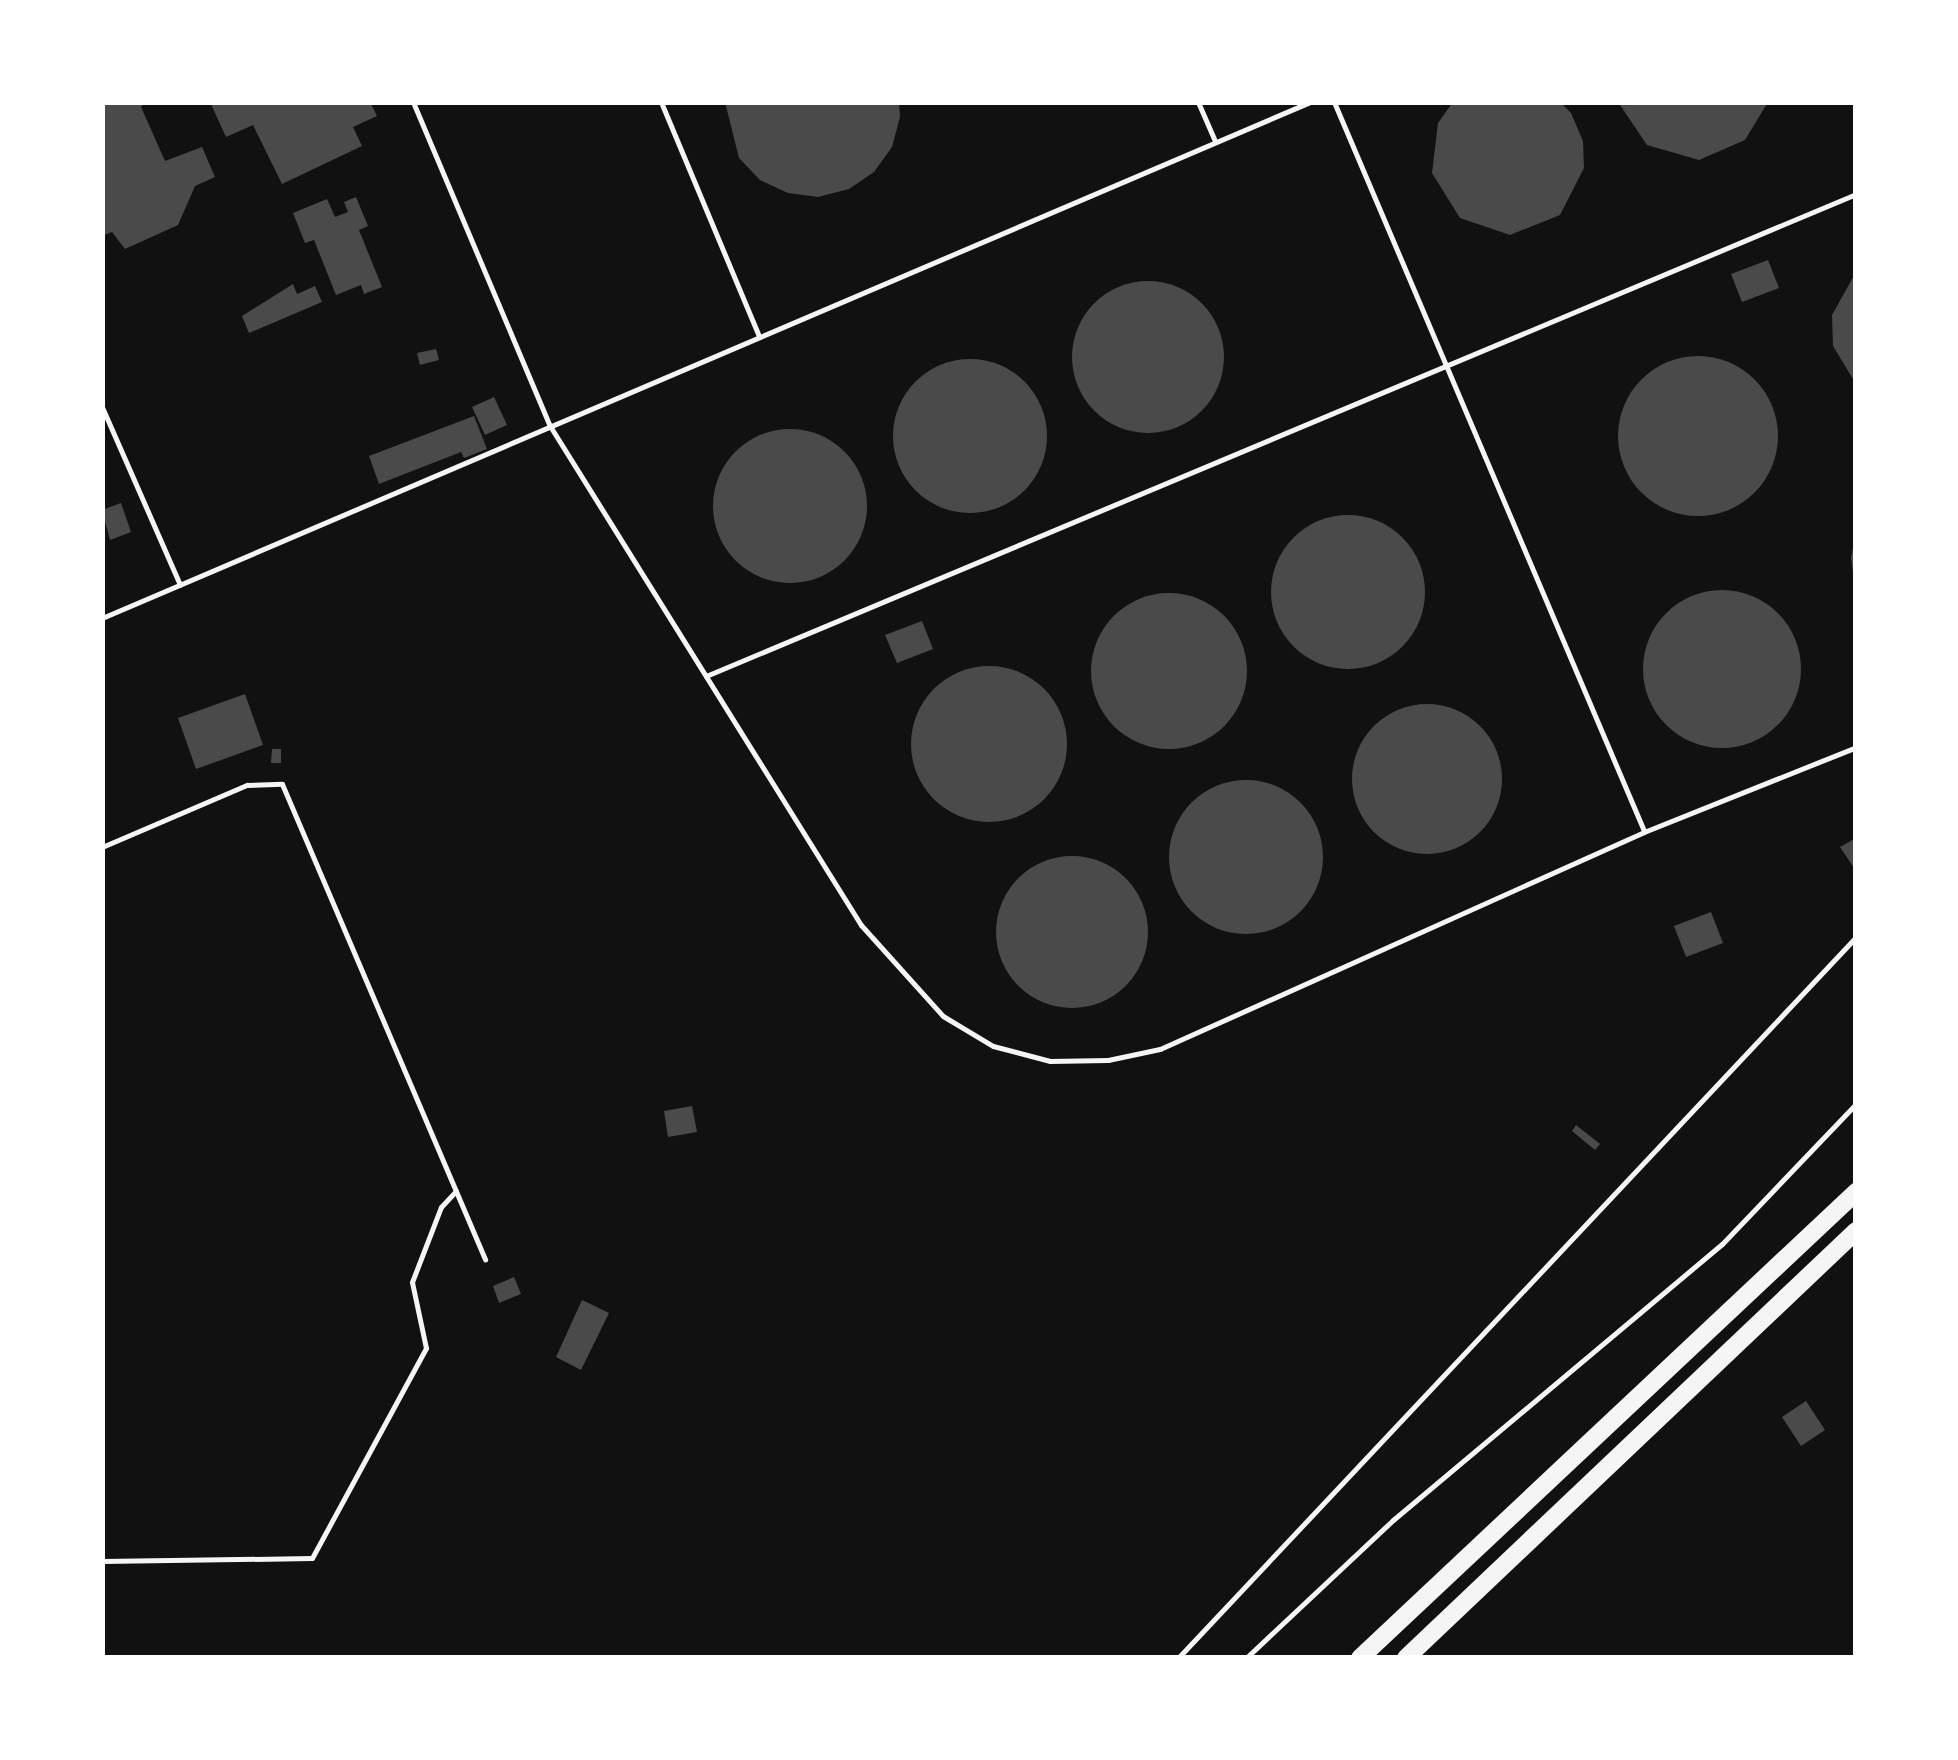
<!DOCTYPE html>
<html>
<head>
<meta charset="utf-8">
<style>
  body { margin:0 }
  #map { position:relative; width:1958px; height:1760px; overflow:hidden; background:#111; font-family:Mulish,sans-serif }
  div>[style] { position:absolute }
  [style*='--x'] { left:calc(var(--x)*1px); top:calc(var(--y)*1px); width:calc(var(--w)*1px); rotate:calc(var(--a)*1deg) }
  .building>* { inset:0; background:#4a4a4a }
  .round { border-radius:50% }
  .service>* { height:5px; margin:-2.5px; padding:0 2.5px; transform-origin:2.5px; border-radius:2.5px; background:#f5f5f5 }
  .trunk>* { height:18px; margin:-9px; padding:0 9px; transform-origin:9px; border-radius:9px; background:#f5f5f5 }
  span { translate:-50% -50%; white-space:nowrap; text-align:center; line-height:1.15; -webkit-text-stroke:10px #fff; paint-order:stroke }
  .frame { position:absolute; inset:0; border:105px solid #fff; pointer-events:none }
</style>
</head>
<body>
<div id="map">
  <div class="building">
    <i style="clip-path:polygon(102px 102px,146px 102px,141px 107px,165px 161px,202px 147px,215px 177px,195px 186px,178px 225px,125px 249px,112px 232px,102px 236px)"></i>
    <i style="clip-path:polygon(210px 102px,370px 102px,377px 116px,353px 127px,362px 146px,282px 184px,253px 125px,226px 137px)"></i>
    <i style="clip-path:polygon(725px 102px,899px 102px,900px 117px,892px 147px,874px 172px,849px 189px,818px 197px,788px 193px,760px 180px,739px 158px)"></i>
    <i style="clip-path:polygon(1453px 102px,1560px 102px,1571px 113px,1583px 141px,1584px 168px,1560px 215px,1510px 235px,1460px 218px,1432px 173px,1438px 123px)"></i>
    <i style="clip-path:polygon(1618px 102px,1768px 102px,1745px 140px,1699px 160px,1647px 145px)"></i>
    <i style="clip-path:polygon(356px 197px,368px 226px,359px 230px,382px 287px,364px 294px,361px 285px,336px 295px,314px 240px,305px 243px,293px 213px,327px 199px,335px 217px,348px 212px,344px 202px)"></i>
    <i style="clip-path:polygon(1768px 260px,1779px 288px,1742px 302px,1731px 274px)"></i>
    <i style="clip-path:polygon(1856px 272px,1856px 384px,1833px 346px,1832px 315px)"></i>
    <i class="round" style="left:1072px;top:281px;width:152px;height:152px"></i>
    <i style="clip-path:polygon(293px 284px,297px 294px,315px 286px,322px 302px,249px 333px,242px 316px)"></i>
    <i style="clip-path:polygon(436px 349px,439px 360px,420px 365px,417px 353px)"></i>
    <i class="round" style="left:1618px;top:356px;width:160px;height:160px"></i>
    <i class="round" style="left:893px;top:359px;width:154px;height:154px"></i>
    <i style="clip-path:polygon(494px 397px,507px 425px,485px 435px,472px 407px)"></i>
    <i style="clip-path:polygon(474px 416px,487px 449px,464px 458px,461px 452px,379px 484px,369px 456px)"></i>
    <i class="round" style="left:713px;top:429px;width:154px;height:154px"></i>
    <i style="clip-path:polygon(121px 503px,131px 532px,110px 540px,102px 510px)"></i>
    <i class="round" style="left:1271px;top:515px;width:154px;height:154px"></i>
    <i style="clip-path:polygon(1854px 543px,1856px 544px,1855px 587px,1851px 558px)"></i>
    <i class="round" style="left:1643px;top:590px;width:158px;height:158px"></i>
    <i class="round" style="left:1091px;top:593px;width:156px;height:156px"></i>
    <i style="clip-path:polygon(922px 621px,933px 649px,897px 663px,885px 635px)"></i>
    <i class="round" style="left:911px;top:666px;width:156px;height:156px"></i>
    <i style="clip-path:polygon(245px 694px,263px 745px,196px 769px,178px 718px)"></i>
    <i class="round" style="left:1352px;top:704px;width:150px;height:150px"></i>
    <i style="clip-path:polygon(272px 749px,281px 749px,281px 763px,271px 763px)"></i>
    <i class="round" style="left:1169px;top:780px;width:154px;height:154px"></i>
    <i style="clip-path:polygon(1856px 838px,1856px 871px,1840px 847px)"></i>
    <i class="round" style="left:996px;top:856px;width:152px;height:152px"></i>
    <i style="clip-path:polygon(1711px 912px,1723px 943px,1686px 957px,1674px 926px)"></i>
    <i style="clip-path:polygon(692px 1106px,697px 1132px,668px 1137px,664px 1111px)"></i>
    <i style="clip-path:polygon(1576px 1125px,1600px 1144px,1595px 1150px,1572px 1131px)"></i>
    <i style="clip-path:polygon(514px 1277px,521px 1294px,499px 1303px,493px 1286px)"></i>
    <i style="clip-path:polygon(582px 1300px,609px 1313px,581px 1370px,556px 1357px)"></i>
    <i style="clip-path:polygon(1806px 1401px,1825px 1430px,1801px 1446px,1782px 1417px)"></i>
  </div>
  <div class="service">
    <i style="--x:413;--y:102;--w:352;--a:67.1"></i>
    <i style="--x:550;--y:426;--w:588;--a:58.07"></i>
    <i style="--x:861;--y:925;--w:122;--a:48"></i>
    <i style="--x:943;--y:1016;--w:58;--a:31"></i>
    <i style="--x:993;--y:1046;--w:59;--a:14.7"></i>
    <i style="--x:1050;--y:1061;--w:58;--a:-1"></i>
    <i style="--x:1108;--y:1060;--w:53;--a:-11.9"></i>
    <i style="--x:1160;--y:1049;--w:530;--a:-24.15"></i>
    <i style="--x:1644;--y:832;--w:228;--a:-21.8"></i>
    <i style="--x:661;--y:102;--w:254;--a:67.3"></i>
    <i style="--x:1198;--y:102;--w:43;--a:66.4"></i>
    <i style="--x:1334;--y:102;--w:792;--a:66.96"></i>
    <i style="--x:102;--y:407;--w:194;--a:66.3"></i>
    <i style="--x:102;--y:618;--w:1314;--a:-23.13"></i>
    <i style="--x:706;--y:676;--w:1247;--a:-22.74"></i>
    <i style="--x:102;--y:847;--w:158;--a:-23.2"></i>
    <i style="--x:247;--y:785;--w:35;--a:-2"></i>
    <i style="--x:282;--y:784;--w:517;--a:66.86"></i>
    <i style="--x:102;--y:1561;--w:210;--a:-0.8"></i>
    <i style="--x:312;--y:1558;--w:239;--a:-61.5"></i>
    <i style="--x:426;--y:1348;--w:67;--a:-102"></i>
    <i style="--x:412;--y:1282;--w:80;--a:-68.9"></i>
    <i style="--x:441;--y:1207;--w:22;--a:-47"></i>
    <i style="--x:1178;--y:1658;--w:990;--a:-46.76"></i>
    <i style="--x:1246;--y:1658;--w:202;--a:-43.2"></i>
    <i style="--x:1393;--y:1520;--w:429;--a:-40"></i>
    <i style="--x:1722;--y:1244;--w:194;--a:-46.3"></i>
  </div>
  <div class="trunk">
    <i style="--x:1360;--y:1658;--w:681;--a:-43.21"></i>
    <i style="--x:1406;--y:1658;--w:620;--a:-43.5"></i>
  </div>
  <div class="frame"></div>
</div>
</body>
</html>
